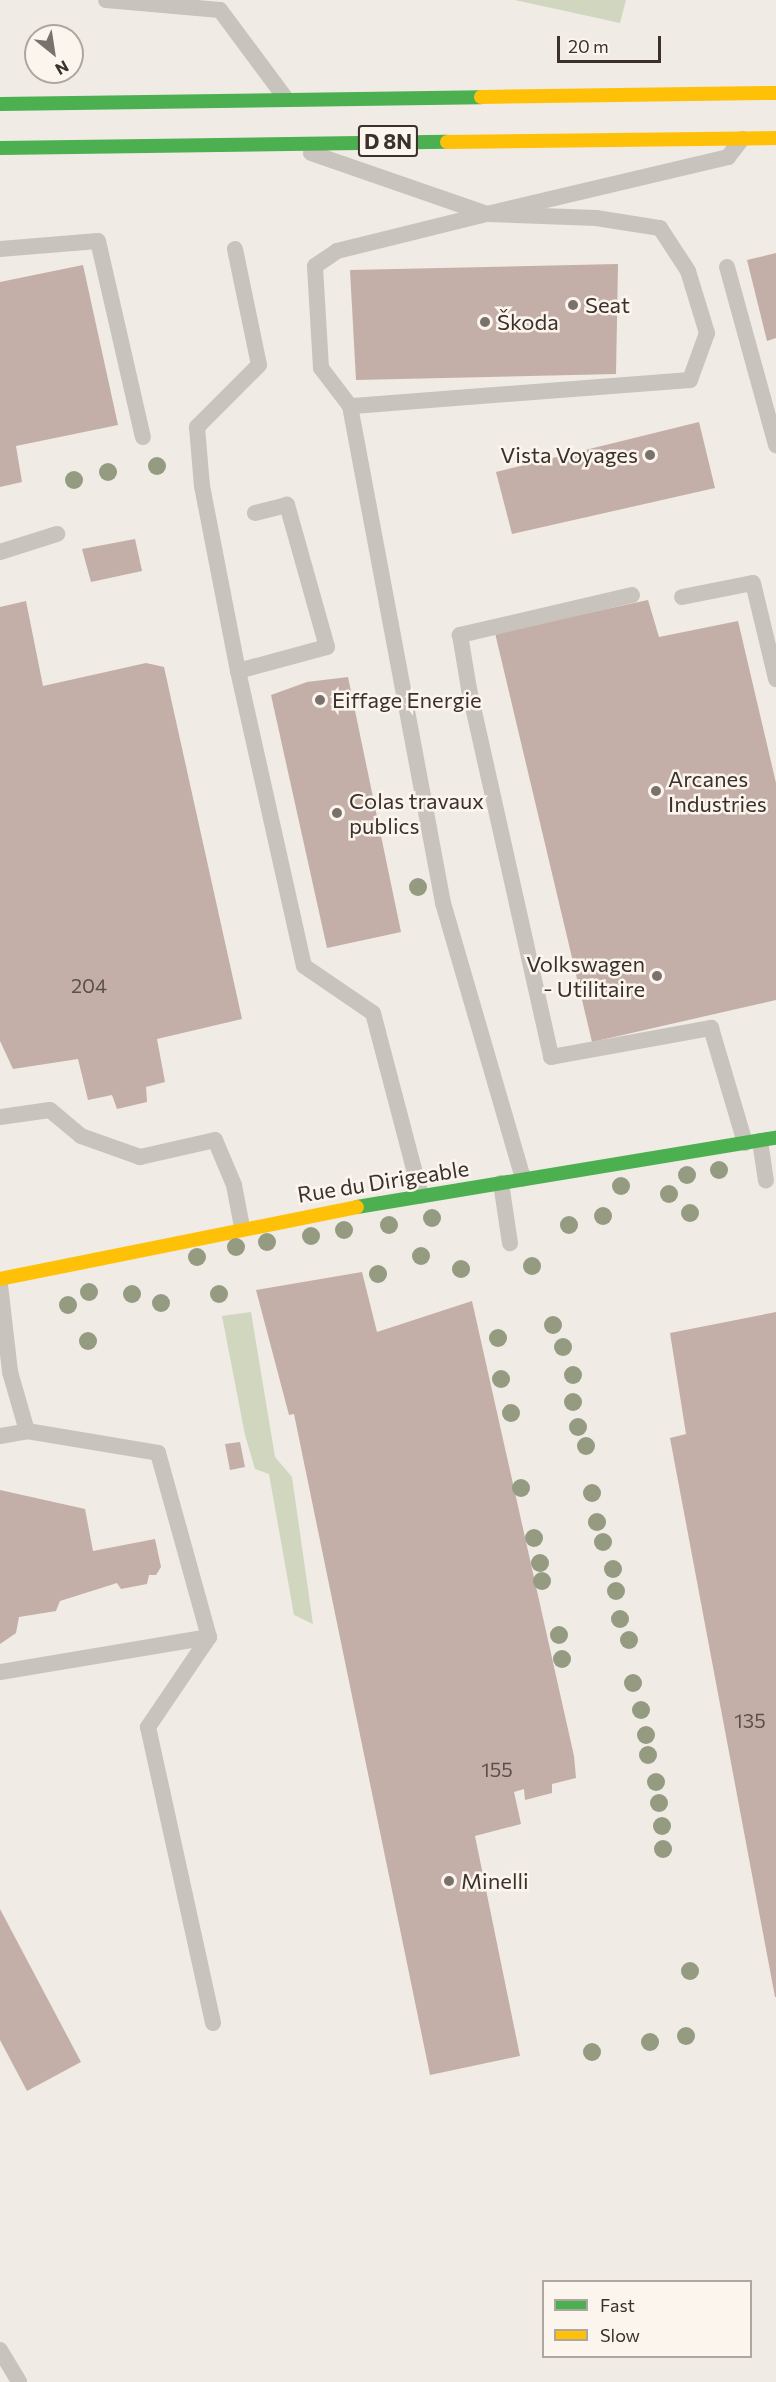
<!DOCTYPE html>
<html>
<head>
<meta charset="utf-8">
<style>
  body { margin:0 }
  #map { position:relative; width:776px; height:2382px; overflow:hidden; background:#f0ebe5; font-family:Commissioner,sans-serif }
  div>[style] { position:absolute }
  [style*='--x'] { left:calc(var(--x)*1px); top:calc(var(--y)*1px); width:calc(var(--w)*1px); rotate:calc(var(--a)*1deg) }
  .green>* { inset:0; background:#d1d6bf }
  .building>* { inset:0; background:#c3afa7 }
  .lane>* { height:16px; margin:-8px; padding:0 8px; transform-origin:8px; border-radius:8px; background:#c9c3be }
  .fast>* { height:14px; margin:-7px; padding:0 7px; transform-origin:7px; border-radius:7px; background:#4caf50 }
  .slow>* { height:14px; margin:-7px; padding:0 7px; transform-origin:7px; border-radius:7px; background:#ffc107 }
  .trees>* { width:18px; height:18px; margin:-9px; border-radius:50%; background:#959b80 }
  .dots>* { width:16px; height:16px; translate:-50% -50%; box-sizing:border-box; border:3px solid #fbf5ee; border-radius:50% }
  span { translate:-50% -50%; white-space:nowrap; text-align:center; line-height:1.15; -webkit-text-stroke:5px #fbf5ee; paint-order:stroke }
  .number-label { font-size:20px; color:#5d504a }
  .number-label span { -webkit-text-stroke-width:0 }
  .shield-label span { padding:2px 4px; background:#fbf5ee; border:2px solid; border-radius:4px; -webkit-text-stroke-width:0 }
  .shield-label { font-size:21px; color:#3b302b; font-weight:700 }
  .poi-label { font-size:22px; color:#3b302b }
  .left { translate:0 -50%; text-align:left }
  .right { translate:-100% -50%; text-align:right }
  .street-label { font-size:22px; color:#3b302b }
  .legend { position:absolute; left:542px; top:2280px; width:210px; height:78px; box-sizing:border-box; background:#fbf5ee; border:2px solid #aea6a0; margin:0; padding:8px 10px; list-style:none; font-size:18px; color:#3b302b }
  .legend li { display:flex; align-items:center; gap:12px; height:30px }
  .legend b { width:30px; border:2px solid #aea6a0 }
  .north { position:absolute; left:24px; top:24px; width:60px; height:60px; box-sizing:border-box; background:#fbf5ee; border:2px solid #aea6a0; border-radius:50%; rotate:150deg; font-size:16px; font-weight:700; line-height:24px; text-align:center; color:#3b302b }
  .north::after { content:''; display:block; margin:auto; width:21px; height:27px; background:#7a716c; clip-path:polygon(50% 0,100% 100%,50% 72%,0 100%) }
  .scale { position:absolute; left:557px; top:36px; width:104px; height:27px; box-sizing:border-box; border:3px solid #3b302b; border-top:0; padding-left:8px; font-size:18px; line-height:21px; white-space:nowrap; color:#3b302b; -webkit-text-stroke:4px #fbf5ee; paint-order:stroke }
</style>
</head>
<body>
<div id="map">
  <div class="green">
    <i style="clip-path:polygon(515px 0,626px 0,620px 23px)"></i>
    <i style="clip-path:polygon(251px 1312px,275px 1457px,292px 1477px,313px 1624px,294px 1615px,269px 1474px,255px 1469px,245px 1435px,222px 1316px)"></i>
  </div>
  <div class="building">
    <i style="clip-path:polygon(776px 253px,776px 338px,767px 341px,747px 260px)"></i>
    <i style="clip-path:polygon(618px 264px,616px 374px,356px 380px,350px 270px)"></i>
    <i style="clip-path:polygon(83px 265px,118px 425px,16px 446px,22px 482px,0 487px,0 282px)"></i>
    <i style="clip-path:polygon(699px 422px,715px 488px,512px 534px,496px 472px)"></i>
    <i style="clip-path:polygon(135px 539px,142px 571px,91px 582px,82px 549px)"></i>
    <i style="clip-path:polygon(648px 600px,659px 637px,738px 621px,776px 783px,776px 1000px,592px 1042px,495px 633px)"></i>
    <i style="clip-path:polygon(26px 601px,43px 686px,146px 663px,164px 667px,242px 1019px,157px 1039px,165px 1082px,146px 1087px,147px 1102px,117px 1109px,112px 1095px,88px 1100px,78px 1059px,13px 1069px,0 1041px,0 607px)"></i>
    <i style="clip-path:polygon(348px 677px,401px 932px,327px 948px,271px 695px,307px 682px)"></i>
    <i style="clip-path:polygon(362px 1272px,377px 1332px,472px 1301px,574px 1756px,576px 1778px,552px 1784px,552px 1793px,525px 1800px,524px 1789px,514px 1792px,521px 1824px,475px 1836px,520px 2056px,430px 2075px,294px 1414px,289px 1415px,256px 1290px)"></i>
    <i style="clip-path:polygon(776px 1312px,776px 1997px,775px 1997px,670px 1438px,686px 1434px,670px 1333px)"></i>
    <i style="clip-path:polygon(240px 1442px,245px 1467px,230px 1470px,225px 1444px)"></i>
    <i style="clip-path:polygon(0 1490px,85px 1509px,93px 1551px,155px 1539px,161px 1567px,156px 1575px,149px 1575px,147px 1584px,121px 1589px,117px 1583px,60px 1601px,56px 1611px,19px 1617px,16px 1633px,0 1644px)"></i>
    <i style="clip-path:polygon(0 1909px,81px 2062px,27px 2091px,0 2040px)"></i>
  </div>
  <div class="lane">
    <i style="--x:106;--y:0;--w:114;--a:5"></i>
    <i style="--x:220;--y:10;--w:111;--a:53.4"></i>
    <i style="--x:311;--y:153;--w:186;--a:19.1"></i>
    <i style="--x:487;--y:214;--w:248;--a:-13.3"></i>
    <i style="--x:728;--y:157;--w:23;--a:-52"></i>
    <i style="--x:487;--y:214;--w:109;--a:2.1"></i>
    <i style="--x:596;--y:218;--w:65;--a:8.9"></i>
    <i style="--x:660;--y:228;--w:51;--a:56.9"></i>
    <i style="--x:688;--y:271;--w:65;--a:73"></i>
    <i style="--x:707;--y:333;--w:50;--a:109.9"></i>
    <i style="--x:690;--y:380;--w:341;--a:175.6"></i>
    <i style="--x:350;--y:406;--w:48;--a:-127.3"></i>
    <i style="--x:321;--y:368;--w:102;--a:-93.4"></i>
    <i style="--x:315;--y:266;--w:27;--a:-34"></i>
    <i style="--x:337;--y:251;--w:154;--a:-13.9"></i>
    <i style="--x:0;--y:249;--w:98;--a:-4.7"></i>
    <i style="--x:98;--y:241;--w:201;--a:77.1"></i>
    <i style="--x:235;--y:249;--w:118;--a:78.3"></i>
    <i style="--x:259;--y:365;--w:88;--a:135"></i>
    <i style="--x:197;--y:427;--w:59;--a:85.2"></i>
    <i style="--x:202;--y:486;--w:188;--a:79"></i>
    <i style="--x:238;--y:671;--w:302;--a:77.4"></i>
    <i style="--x:304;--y:966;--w:83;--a:34.3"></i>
    <i style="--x:373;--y:1013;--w:189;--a:75.3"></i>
    <i style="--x:727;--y:267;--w:185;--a:74.6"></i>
    <i style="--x:350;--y:406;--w:506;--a:79.4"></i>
    <i style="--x:443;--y:903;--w:287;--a:73.8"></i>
    <i style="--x:0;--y:552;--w:60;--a:-17.5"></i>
    <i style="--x:632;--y:595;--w:177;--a:166.9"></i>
    <i style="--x:460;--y:635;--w:55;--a:80.5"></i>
    <i style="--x:469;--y:689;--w:377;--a:77.4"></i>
    <i style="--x:551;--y:1057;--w:163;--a:-10.3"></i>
    <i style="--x:711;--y:1028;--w:120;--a:73.5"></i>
    <i style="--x:682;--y:597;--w:72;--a:-11.2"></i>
    <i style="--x:753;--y:583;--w:99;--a:76.5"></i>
    <i style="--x:238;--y:671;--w:92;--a:-15.1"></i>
    <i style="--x:327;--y:647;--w:148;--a:-105.7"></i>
    <i style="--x:287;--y:505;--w:33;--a:166"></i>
    <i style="--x:0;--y:1117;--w:50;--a:-8"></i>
    <i style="--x:50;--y:1110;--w:40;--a:40"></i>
    <i style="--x:81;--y:1136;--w:63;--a:19.6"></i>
    <i style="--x:140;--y:1157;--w:77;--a:-12.8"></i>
    <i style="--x:215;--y:1140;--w:49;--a:67.1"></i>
    <i style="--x:234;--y:1185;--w:43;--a:79.2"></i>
    <i style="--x:760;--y:1141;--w:40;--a:81.5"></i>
    <i style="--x:501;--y:1183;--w:61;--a:81.5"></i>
    <i style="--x:0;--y:1285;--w:88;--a:83.4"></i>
    <i style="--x:10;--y:1372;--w:61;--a:73.9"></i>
    <i style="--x:27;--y:1431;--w:133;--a:9.5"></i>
    <i style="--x:158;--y:1453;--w:191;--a:74.5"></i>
    <i style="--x:209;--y:1637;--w:109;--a:124.1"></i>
    <i style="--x:148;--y:1727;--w:303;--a:77.6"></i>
    <i style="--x:0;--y:1436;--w:27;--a:-10"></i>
    <i style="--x:0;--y:1672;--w:212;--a:-9.5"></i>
    <i style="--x:0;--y:2350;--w:37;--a:59"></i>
  </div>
  <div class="fast">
    <i style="--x:0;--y:104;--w:481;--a:-0.8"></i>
    <i style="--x:0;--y:148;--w:447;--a:-0.8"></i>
    <i style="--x:357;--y:1207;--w:425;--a:-9.4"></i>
  </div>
  <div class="slow">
    <i style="--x:481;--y:97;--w:295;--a:-0.8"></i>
    <i style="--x:447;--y:142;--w:329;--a:-0.7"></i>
    <i style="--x:0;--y:1279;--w:364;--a:-11.4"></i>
  </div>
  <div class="trees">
    <i style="left:157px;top:466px"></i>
    <i style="left:108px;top:472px"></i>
    <i style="left:74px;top:480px"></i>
    <i style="left:418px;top:887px"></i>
    <i style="left:719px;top:1170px"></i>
    <i style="left:687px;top:1175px"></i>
    <i style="left:621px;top:1186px"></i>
    <i style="left:669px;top:1194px"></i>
    <i style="left:690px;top:1213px"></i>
    <i style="left:603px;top:1216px"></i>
    <i style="left:432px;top:1218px"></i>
    <i style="left:389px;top:1225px"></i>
    <i style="left:569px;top:1225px"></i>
    <i style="left:344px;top:1230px"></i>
    <i style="left:311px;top:1236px"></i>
    <i style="left:267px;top:1242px"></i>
    <i style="left:236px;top:1247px"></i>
    <i style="left:421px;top:1256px"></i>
    <i style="left:197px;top:1257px"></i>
    <i style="left:532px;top:1266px"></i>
    <i style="left:461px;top:1269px"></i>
    <i style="left:378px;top:1274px"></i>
    <i style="left:89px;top:1292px"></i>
    <i style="left:132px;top:1294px"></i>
    <i style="left:219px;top:1294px"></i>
    <i style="left:161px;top:1303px"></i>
    <i style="left:68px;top:1305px"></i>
    <i style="left:553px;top:1325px"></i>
    <i style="left:498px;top:1338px"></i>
    <i style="left:88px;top:1341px"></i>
    <i style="left:563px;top:1347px"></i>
    <i style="left:573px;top:1375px"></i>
    <i style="left:501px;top:1379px"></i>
    <i style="left:573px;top:1402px"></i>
    <i style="left:511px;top:1413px"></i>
    <i style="left:578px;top:1427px"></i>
    <i style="left:586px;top:1446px"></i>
    <i style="left:521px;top:1488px"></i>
    <i style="left:592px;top:1493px"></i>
    <i style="left:597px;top:1522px"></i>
    <i style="left:534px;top:1538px"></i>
    <i style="left:603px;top:1542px"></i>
    <i style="left:540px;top:1563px"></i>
    <i style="left:613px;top:1569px"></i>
    <i style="left:542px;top:1581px"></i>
    <i style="left:616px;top:1591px"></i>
    <i style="left:620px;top:1619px"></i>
    <i style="left:559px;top:1635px"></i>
    <i style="left:629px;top:1640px"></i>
    <i style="left:562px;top:1659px"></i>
    <i style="left:633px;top:1683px"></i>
    <i style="left:641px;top:1710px"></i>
    <i style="left:646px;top:1735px"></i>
    <i style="left:648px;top:1755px"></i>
    <i style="left:656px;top:1782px"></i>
    <i style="left:659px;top:1803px"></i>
    <i style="left:662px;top:1826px"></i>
    <i style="left:663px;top:1849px"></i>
    <i style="left:690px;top:1971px"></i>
    <i style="left:686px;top:2036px"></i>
    <i style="left:650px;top:2042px"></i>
    <i style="left:592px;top:2052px"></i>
  </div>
  <div class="dots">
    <i style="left:573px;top:305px;background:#7a716c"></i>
    <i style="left:485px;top:322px;background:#7a716c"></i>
    <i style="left:650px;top:455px;background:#7a716c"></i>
    <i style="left:320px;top:700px;background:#7a716c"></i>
    <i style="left:656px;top:791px;background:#7a716c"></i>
    <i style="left:337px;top:813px;background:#7a716c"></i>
    <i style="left:657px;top:976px;background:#7a716c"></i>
    <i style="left:449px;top:1881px;background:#7a716c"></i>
  </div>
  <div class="number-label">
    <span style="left:89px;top:985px">204</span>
    <span style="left:750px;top:1720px">135</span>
    <span style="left:497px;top:1769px">155</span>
  </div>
  <div class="shield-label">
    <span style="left:388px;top:141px">D 8N</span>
  </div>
  <div class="poi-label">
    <span class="left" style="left:585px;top:305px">Seat</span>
    <span class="left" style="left:497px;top:322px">Škoda</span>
    <span class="right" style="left:638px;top:455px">Vista Voyages</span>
    <span class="left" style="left:332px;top:700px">Eiffage Energie</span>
    <span class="left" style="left:668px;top:791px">Arcanes<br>Industries</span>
    <span class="left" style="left:349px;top:813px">Colas travaux<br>publics</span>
    <span class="right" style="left:645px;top:976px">Volkswagen<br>- Utilitaire</span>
    <span class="left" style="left:461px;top:1881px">Minelli</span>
  </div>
  <div class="street-label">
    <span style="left:383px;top:1181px;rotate:-9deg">Rue du Dirigeable</span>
  </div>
  <ul class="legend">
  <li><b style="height:8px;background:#4caf50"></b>Fast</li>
  <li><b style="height:8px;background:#ffc107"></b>Slow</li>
  </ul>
  <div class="north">N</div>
  <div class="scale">20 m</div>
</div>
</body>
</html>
